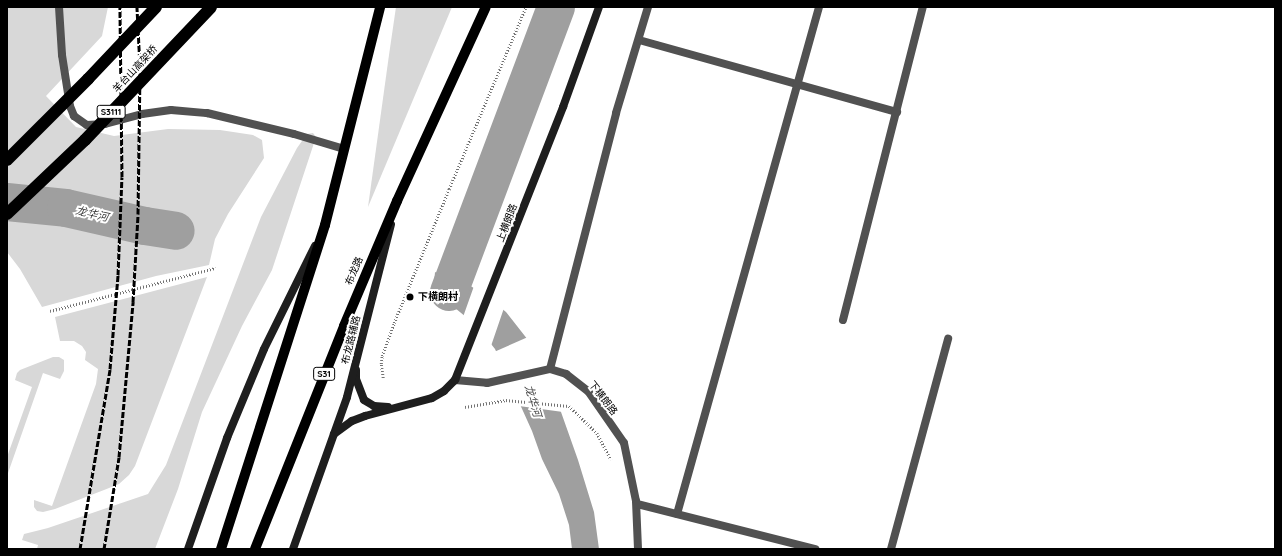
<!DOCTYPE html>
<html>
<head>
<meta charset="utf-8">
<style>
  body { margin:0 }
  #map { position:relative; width:1282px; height:556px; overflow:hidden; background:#fff; font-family:Quicksand,"Noto Sans SC",sans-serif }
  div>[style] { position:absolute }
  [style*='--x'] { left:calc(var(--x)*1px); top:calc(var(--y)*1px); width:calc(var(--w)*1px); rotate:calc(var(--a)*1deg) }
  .green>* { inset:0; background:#d8d8d8 }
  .water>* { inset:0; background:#9f9f9f }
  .pier>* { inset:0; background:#fff }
  .river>* { height:38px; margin:-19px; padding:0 19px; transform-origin:19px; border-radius:19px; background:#9f9f9f }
  .path>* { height:2.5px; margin-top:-1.25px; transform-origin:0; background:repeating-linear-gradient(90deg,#737373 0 1px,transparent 0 3px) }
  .street>* { height:8px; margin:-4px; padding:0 4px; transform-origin:4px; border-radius:4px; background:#515151 }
  .secondary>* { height:8px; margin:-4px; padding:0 4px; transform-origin:4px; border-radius:4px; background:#1e1e1e }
  .primary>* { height:10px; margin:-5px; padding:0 5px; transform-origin:5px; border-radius:5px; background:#000 }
  .highway>* { height:12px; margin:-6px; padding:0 6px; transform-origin:6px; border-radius:6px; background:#000 }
  .rail>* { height:3px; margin-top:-1.5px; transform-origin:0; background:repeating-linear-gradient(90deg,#000 0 6px,transparent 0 8px) }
  .dots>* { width:11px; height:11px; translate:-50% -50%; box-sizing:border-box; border:2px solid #fff; border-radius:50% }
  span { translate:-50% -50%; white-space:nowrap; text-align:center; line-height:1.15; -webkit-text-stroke:4px #fff; paint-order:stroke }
  .shield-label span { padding:1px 3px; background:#fff; border:1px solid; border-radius:3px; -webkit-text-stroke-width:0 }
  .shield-label { font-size:9px; color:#000; font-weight:700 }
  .street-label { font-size:10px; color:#000 }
  .poi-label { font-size:10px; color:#000; font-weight:700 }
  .left { translate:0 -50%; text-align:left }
  .water-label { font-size:11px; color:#404040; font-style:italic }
  .frame { position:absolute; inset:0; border:8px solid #000; pointer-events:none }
</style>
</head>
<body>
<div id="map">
  <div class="green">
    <i style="clip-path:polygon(7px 7px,108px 7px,102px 36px,46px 96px,76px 127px,114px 136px,168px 129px,220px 130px,253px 135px,262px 140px,264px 158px,228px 214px,215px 239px,209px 265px,156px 276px,42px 307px,20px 269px,7px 252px)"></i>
    <i style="clip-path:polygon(396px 7px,452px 7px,368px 207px,389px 55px)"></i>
    <i style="clip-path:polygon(313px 133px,316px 137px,272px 270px,242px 326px,202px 412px,178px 489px,155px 549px,37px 549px,38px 545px,22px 540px,24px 534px,48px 528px,148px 494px,166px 465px,261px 217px,297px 148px,307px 134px)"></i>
    <i style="clip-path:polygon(207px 277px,135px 466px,129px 475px,119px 484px,104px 490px,55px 509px,43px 512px,37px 511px,34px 507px,34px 500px,52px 506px,96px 384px,98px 369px,85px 360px,86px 352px,82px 346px,74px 341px,60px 341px,55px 317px)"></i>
    <i style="clip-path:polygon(53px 357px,59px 357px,64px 360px,64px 371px,60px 379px,43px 373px,7px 476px,7px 457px,32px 387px,15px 380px,17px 373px,20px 370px)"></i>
  </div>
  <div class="water">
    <i style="clip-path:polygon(435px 272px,448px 279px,462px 281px,484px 294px,506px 312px,528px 340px,561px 412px,578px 460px,594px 512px,599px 549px,572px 549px,569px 525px,559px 494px,542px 459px,532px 431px,495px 349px,477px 326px,455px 308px,433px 298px)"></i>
  </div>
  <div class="pier">
    <i style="clip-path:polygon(474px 286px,504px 308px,491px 346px,475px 327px,463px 317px)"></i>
    <i style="clip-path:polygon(528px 337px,530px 339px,563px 412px,519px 406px,494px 352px)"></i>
  </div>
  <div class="river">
    <i style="--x:7;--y:202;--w:59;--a:5.8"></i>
    <i style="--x:66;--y:208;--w:81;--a:12.8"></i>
    <i style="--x:145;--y:226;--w:31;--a:9"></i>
    <i style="--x:449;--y:292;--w:304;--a:-69.4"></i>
  </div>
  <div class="path">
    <i style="--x:50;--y:311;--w:171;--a:-14.6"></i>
    <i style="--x:383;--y:378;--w:14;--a:-98"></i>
    <i style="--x:381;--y:364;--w:8;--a:-83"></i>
    <i style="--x:382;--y:356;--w:35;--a:-70"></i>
    <i style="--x:394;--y:323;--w:145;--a:-67.7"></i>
    <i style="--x:449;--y:189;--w:198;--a:-67.1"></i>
    <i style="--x:465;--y:407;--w:42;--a:-9.7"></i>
    <i style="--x:506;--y:400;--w:63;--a:5.4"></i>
    <i style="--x:569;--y:406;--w:39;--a:44"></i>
    <i style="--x:597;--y:433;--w:30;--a:62"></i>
  </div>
  <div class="street">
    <i style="--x:59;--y:7;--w:48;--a:86.4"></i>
    <i style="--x:62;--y:55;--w:52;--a:81.1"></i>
    <i style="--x:70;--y:106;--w:11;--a:68"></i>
    <i style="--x:74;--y:116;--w:16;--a:35"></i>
    <i style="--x:87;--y:125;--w:18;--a:-3"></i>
    <i style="--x:105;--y:124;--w:38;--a:-15"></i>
    <i style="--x:142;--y:114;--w:29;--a:-8"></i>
    <i style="--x:171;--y:110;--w:36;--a:5"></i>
    <i style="--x:207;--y:113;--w:89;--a:13.6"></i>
    <i style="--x:294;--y:134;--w:52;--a:16.7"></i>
    <i style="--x:639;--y:40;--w:268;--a:15.6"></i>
    <i style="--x:843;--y:320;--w:323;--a:-75.7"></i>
    <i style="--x:550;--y:369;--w:264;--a:-75.5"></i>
    <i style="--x:616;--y:113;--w:111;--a:-73.2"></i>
    <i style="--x:455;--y:380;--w:32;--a:5"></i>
    <i style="--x:487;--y:383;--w:65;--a:-12.5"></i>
    <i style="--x:550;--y:369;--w:17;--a:17"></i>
    <i style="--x:566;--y:374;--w:28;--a:38"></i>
    <i style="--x:588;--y:391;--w:63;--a:55.3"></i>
    <i style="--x:624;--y:443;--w:59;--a:78.3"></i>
    <i style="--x:636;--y:501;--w:48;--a:87.6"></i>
    <i style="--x:637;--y:504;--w:184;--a:14.2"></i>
    <i style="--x:677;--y:514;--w:527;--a:-74.35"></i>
    <i style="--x:891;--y:549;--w:218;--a:-74.8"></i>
  </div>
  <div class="secondary">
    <i style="--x:356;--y:370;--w:9;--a:90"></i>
    <i style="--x:356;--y:379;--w:22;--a:69"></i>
    <i style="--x:364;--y:400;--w:12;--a:31"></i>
    <i style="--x:374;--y:406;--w:14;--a:4"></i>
    <i style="--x:334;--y:434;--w:22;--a:-36"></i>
    <i style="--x:352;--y:421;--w:14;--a:-21"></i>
    <i style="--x:365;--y:416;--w:69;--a:-15"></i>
    <i style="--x:432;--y:398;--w:14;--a:-30"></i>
    <i style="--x:444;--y:391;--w:16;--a:-45"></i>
    <i style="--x:455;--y:380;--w:294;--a:-68.4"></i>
    <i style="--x:563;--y:107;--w:106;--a:-70.2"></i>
    <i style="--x:188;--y:549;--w:118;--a:-70.6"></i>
    <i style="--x:227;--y:438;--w:96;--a:-67.4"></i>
    <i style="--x:264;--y:349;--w:115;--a:-63.7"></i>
    <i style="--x:293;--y:549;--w:161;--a:-70.4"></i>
    <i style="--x:347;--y:397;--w:178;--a:-75.7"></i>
  </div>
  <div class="primary">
    <i style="--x:221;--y:549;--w:340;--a:-72.2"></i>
    <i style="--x:325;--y:225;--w:225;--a:-75.8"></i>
    <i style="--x:255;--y:549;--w:240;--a:-68.2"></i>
    <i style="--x:344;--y:326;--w:136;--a:-67"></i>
    <i style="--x:397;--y:201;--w:213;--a:-65.4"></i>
  </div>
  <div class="highway">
    <i style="--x:7;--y:160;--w:115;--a:-45"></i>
    <i style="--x:88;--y:79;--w:99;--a:-46.6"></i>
    <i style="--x:7;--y:214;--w:108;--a:-43.5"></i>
    <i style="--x:85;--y:140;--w:183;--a:-46.5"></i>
  </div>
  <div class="rail">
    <i style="--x:80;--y:549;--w:182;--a:-80.5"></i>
    <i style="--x:110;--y:369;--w:94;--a:-85.1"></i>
    <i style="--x:118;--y:275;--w:98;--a:-87.7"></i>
    <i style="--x:122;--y:177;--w:170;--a:-90.7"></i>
    <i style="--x:104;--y:549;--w:93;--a:-80.7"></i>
    <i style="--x:119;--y:457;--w:156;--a:-84.8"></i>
    <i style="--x:133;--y:302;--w:88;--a:-86.7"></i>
    <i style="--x:138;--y:214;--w:147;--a:-89.2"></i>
    <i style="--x:140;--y:67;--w:60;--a:-92.9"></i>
  </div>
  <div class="dots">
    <i style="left:410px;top:297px;background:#000"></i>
  </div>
  <div class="shield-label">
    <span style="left:111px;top:112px">S3111</span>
    <span style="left:324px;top:374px">S31</span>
  </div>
  <div class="street-label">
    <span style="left:135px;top:69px;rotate:-47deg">羊台山高架桥</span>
    <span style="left:507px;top:223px;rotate:-69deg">上横朗路</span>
    <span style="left:354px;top:271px;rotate:-67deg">布龙路</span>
    <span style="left:351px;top:340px;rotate:-76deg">布龙路辅路</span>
    <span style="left:603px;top:398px;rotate:52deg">下横朗路</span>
  </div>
  <div class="poi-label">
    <span class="left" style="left:418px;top:297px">下横朗村</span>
  </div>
  <div class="water-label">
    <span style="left:92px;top:214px;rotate:13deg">龙华河</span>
    <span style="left:533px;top:401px;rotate:73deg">龙华河</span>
  </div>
  <div class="frame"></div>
</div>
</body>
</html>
